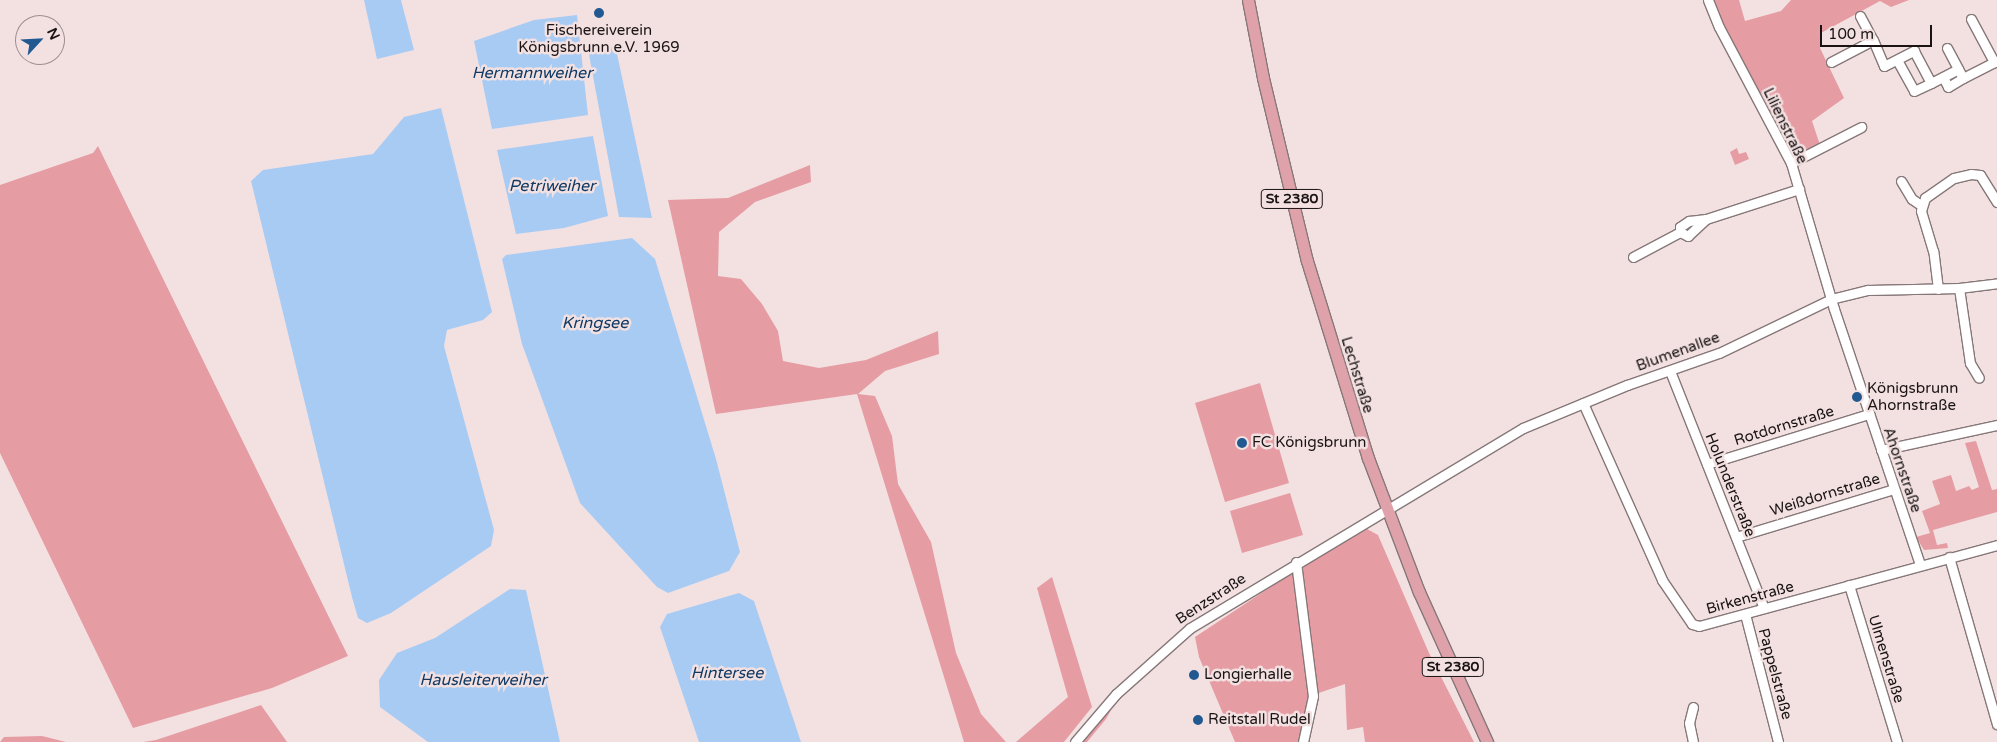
<!DOCTYPE html>
<html>
<head>
<meta charset="utf-8">
<style>
  body { margin:0 }
  #map { position:relative; width:1997px; height:742px; overflow:hidden; background:#f3e1e2; font-family:"Varela Round",sans-serif }
  div>[style] { position:absolute }
  [style*='--x'] { left:calc(var(--x)*1px); top:calc(var(--y)*1px); width:calc(var(--w)*1px); rotate:calc(var(--a)*1deg) }
  .green>* { inset:0; background:#e69ca3 }
  .water>* { inset:0; background:#a8cbf4 }
  .roads { filter:drop-shadow(1px 0 #867778) drop-shadow(-1px 0 #867778) drop-shadow(0 1px #867778) drop-shadow(0 -1px #867778) }
  .minor>* { height:9px; margin:-4.5px; padding:0 4.5px; transform-origin:4.5px; border-radius:4.5px; background:#fff }
  .major>* { height:11px; margin:-5.5px; padding:0 5.5px; transform-origin:5.5px; border-radius:5.5px; background:#dfa2aa }
  .dots>* { width:14px; height:14px; translate:-50% -50%; box-sizing:border-box; border:2px solid #f3e1e2; border-radius:50% }
  span { translate:-50% -50%; white-space:nowrap; text-align:center; line-height:1.15; -webkit-text-stroke:5px #f3e1e2; paint-order:stroke }
  .shield-label span { padding:1px 4px; background:#f3e1e2; border:1px solid; border-radius:4px; -webkit-text-stroke-width:0 }
  .shield-label { font-size:14px; color:#191313; font-weight:700 }
  .poi-label { font-size:15px; color:#191313 }
  .left { translate:0 -50%; text-align:left }
  .street-label { font-size:15px; color:#191313 }
  .water-label { font-size:16px; color:#103a64; font-style:italic }
  .north { position:absolute; left:15px; top:15px; width:50px; height:50px; box-sizing:border-box; background:#f3e1e2; border:1px solid #9c8f8f; border-radius:50%; rotate:65deg; font-size:14px; font-weight:700; line-height:20px; text-align:center; color:#191313 }
  .north::after { content:''; display:block; margin:auto; width:18px; height:22px; background:#235991; clip-path:polygon(50% 0,100% 100%,50% 72%,0 100%) }
  .scale { position:absolute; left:1820px; top:25px; width:112px; height:22px; box-sizing:border-box; border:2px solid #191313; border-top:0; padding-left:6px; font-size:15px; line-height:18px; white-space:nowrap; color:#191313; -webkit-text-stroke:4px #f3e1e2; paint-order:stroke }
</style>
</head>
<body>
<div id="map">
  <div class="green">
    <i style="clip-path:polygon(1711px 0,1739px 0,1745px 21px,1781px 11px,1791px 0,1909px 0,1891px 7px,1880px 1px,1821px 33px,1820px 48px,1844px 98px,1812px 121px,1820px 145px,1790px 161px)"></i>
    <i style="clip-path:polygon(98px 146px,348px 656px,272px 688px,133px 728px,0 453px,0 185px,93px 153px)"></i>
    <i style="clip-path:polygon(1737px 148px,1739px 154px,1746px 152px,1749px 159px,1735px 165px,1730px 152px)"></i>
    <i style="clip-path:polygon(810px 165px,811px 182px,755px 202px,719px 232px,718px 276px,741px 279px,762px 304px,778px 331px,783px 361px,819px 368px,866px 360px,938px 331px,939px 354px,885px 371px,858px 394px,875px 396px,892px 436px,898px 484px,931px 542px,956px 653px,981px 714px,1006px 742px,964px 742px,857px 394px,716px 414px,668px 200px,728px 198px)"></i>
    <i style="clip-path:polygon(1260px 383px,1289px 483px,1225px 502px,1195px 403px)"></i>
    <i style="clip-path:polygon(1976px 441px,1992px 490px,1997px 489px,1997px 512px,1933px 530px,1937px 545px,1947px 543px,1948px 548px,1924px 550px,1916px 537px,1930px 533px,1922px 511px,1940px 504px,1932px 481px,1951px 475px,1956px 491px,1969px 486px,1972px 490px,1979px 487px,1965px 443px)"></i>
    <i style="clip-path:polygon(1290px 493px,1303px 535px,1242px 553px,1230px 511px)"></i>
    <i style="clip-path:polygon(1367px 529px,1378px 535px,1429px 653px,1474px 742px,1365px 742px,1363px 727px,1347px 730px,1345px 684px,1310px 696px,1298px 742px,1235px 742px,1199px 657px,1195px 637px,1308px 562px)"></i>
    <i style="clip-path:polygon(1052px 577px,1092px 707px,1064px 742px,1016px 742px,1068px 697px,1037px 588px)"></i>
    <i style="clip-path:polygon(1111px 699px,1115px 703px,1106px 719px,1087px 742px,1075px 742px)"></i>
    <i style="clip-path:polygon(261px 705px,287px 742px,143px 742px,156px 740px)"></i>
    <i style="clip-path:polygon(42px 736px,66px 742px,0 742px,4px 737px)"></i>
  </div>
  <div class="water">
    <i style="clip-path:polygon(364px 0,401px 0,414px 50px,377px 59px)"></i>
    <i style="clip-path:polygon(577px 15px,588px 115px,492px 129px,474px 41px,534px 20px)"></i>
    <i style="clip-path:polygon(601px 43px,616px 49px,652px 218px,619px 217px,588px 49px)"></i>
    <i style="clip-path:polygon(441px 108px,492px 312px,483px 320px,447px 330px,444px 346px,494px 530px,491px 546px,391px 613px,367px 623px,358px 618px,352px 597px,251px 181px,263px 170px,373px 154px,404px 117px)"></i>
    <i style="clip-path:polygon(593px 136px,608px 216px,564px 228px,516px 234px,497px 150px)"></i>
    <i style="clip-path:polygon(632px 238px,655px 259px,716px 459px,740px 552px,729px 571px,668px 593px,657px 587px,580px 503px,522px 344px,502px 259px,506px 255px)"></i>
    <i style="clip-path:polygon(510px 589px,526px 590px,560px 742px,428px 742px,380px 707px,379px 680px,397px 653px,435px 638px)"></i>
    <i style="clip-path:polygon(739px 593px,754px 601px,801px 742px,699px 742px,660px 627px,667px 614px)"></i>
  </div>
  <div class="roads">
    <div class="minor">
      <i style="--x:1708;--y:0;--w:29;--a:68"></i>
      <i style="--x:1719;--y:27;--w:154;--a:62.1"></i>
      <i style="--x:1791;--y:163;--w:152;--a:73.6"></i>
      <i style="--x:1834;--y:309;--w:269;--a:71.4"></i>
      <i style="--x:1860;--y:16;--w:27;--a:62"></i>
      <i style="--x:1971;--y:19;--w:49;--a:61.9"></i>
      <i style="--x:1947;--y:48;--w:24;--a:62"></i>
      <i style="--x:1897;--y:60;--w:35;--a:61"></i>
      <i style="--x:1914;--y:91;--w:19;--a:-25"></i>
      <i style="--x:1831;--y:62;--w:47;--a:-27.6"></i>
      <i style="--x:1873;--y:40;--w:28;--a:67"></i>
      <i style="--x:1884;--y:66;--w:34;--a:-27"></i>
      <i style="--x:1914;--y:51;--w:36;--a:62"></i>
      <i style="--x:1931;--y:83;--w:30;--a:-27"></i>
      <i style="--x:1958;--y:69;--w:10;--a:61"></i>
      <i style="--x:1963;--y:78;--w:38;--a:-27"></i>
      <i style="--x:1943;--y:77;--w:11;--a:63"></i>
      <i style="--x:1948;--y:87;--w:17;--a:-31"></i>
      <i style="--x:1791;--y:163;--w:79;--a:-27.2"></i>
      <i style="--x:1901;--y:181;--w:21;--a:59"></i>
      <i style="--x:1912;--y:199;--w:11;--a:34"></i>
      <i style="--x:1706;--y:219;--w:25;--a:137"></i>
      <i style="--x:1688;--y:236;--w:9;--a:-153"></i>
      <i style="--x:1680;--y:232;--w:5;--a:-90"></i>
      <i style="--x:1680;--y:227;--w:11;--a:-34"></i>
      <i style="--x:1689;--y:221;--w:17;--a:-7"></i>
      <i style="--x:1706;--y:219;--w:98;--a:-17.9"></i>
      <i style="--x:1633;--y:257;--w:53;--a:-28"></i>
      <i style="--x:1959;--y:288;--w:76;--a:81.7"></i>
      <i style="--x:1970;--y:363;--w:17;--a:59"></i>
      <i style="--x:1938;--y:289;--w:38;--a:-97"></i>
      <i style="--x:1933;--y:251;--w:42;--a:-106.7"></i>
      <i style="--x:1921;--y:211;--w:14;--a:-73"></i>
      <i style="--x:1925;--y:198;--w:35;--a:-35"></i>
      <i style="--x:1954;--y:178;--w:17;--a:-13"></i>
      <i style="--x:1971;--y:174;--w:9;--a:6"></i>
      <i style="--x:1980;--y:175;--w:32;--a:58"></i>
      <i style="--x:1670;--y:371;--w:255;--a:68.4"></i>
      <i style="--x:1583;--y:403;--w:194;--a:65.9"></i>
      <i style="--x:1662;--y:580;--w:53;--a:55.7"></i>
      <i style="--x:1692;--y:624;--w:7;--a:16"></i>
      <i style="--x:1699;--y:626;--w:309;--a:-15.2"></i>
      <i style="--x:1881;--y:450;--w:119;--a:-12.2"></i>
      <i style="--x:1707;--y:464;--w:170;--a:-17.2"></i>
      <i style="--x:1736;--y:537;--w:165;--a:-16.9"></i>
      <i style="--x:1949;--y:557;--w:174;--a:74"></i>
      <i style="--x:1296;--y:562;--w:135;--a:82.8"></i>
      <i style="--x:1313;--y:696;--w:47;--a:102.3"></i>
      <i style="--x:1849;--y:585;--w:164;--a:73"></i>
      <i style="--x:1745;--y:614;--w:132;--a:75.5"></i>
      <i style="--x:1693;--y:707;--w:16;--a:104"></i>
      <i style="--x:1689;--y:723;--w:19;--a:78"></i>
      <i style="--x:1075;--y:742;--w:63;--a:-49.5"></i>
      <i style="--x:1116;--y:694;--w:99;--a:-41.7"></i>
      <i style="--x:1190;--y:628;--w:388;--a:-31"></i>
      <i style="--x:1523;--y:428;--w:113;--a:-22.5"></i>
      <i style="--x:1627;--y:385;--w:97;--a:-19.2"></i>
      <i style="--x:1719;--y:353;--w:124;--a:-25.7"></i>
      <i style="--x:1831;--y:299;--w:38;--a:-14"></i>
      <i style="--x:1868;--y:290;--w:91;--a:-1.3"></i>
      <i style="--x:1959;--y:288;--w:38;--a:-7"></i>
    </div>
    <div class="major">
      <i style="--x:1248;--y:0;--w:79;--a:79.1"></i>
      <i style="--x:1263;--y:78;--w:188;--a:76.5"></i>
      <i style="--x:1307;--y:261;--w:206;--a:72.8"></i>
      <i style="--x:1368;--y:458;--w:143;--a:69.2"></i>
      <i style="--x:1419;--y:592;--w:165;--a:65.6"></i>
    </div>
  </div>
  <div class="dots">
    <i style="left:599px;top:13px;background:#235991"></i>
    <i style="left:1857px;top:397px;background:#235991"></i>
    <i style="left:1242px;top:443px;background:#235991"></i>
    <i style="left:1194px;top:675px;background:#235991"></i>
    <i style="left:1198px;top:720px;background:#235991"></i>
  </div>
  <div class="shield-label">
    <span style="left:1292px;top:199px">St 2380</span>
    <span style="left:1453px;top:667px">St 2380</span>
  </div>
  <div class="poi-label">
    <span style="left:599px;top:39px">Fischereiverein<br>Königsbrunn e.V. 1969</span>
    <span class="left" style="left:1867px;top:397px">Königsbrunn<br>Ahornstraße</span>
    <span class="left" style="left:1252px;top:443px">FC Königsbrunn</span>
    <span class="left" style="left:1204px;top:675px">Longierhalle</span>
    <span class="left" style="left:1208px;top:720px">Reitstall Rudel</span>
  </div>
  <div class="street-label">
    <span style="left:1785px;top:126px;rotate:64deg">Lilienstraße</span>
    <span style="left:1678px;top:352px;rotate:-20deg">Blumenallee</span>
    <span style="left:1357px;top:375px;rotate:73deg">Lechstraße</span>
    <span style="left:1784px;top:426px;rotate:-17deg">Rotdornstraße</span>
    <span style="left:1902px;top:470px;rotate:71deg">Ahornstraße</span>
    <span style="left:1730px;top:485px;rotate:68deg">Holunderstraße</span>
    <span style="left:1825px;top:495px;rotate:-17deg">Weißdornstraße</span>
    <span style="left:1750px;top:598px;rotate:-15deg">Birkenstraße</span>
    <span style="left:1211px;top:599px;rotate:-33deg">Benzstraße</span>
    <span style="left:1886px;top:659px;rotate:73deg">Ulmenstraße</span>
    <span style="left:1775px;top:674px;rotate:75deg">Pappelstraße</span>
  </div>
  <div class="water-label">
    <span style="left:532px;top:73px">Hermannweiher</span>
    <span style="left:552px;top:186px">Petriweiher</span>
    <span style="left:595px;top:323px">Kringsee</span>
    <span style="left:727px;top:673px">Hintersee</span>
    <span style="left:483px;top:680px">Hausleiterweiher</span>
  </div>
  <div class="north">N</div>
  <div class="scale">100 m</div>
</div>
</body>
</html>
